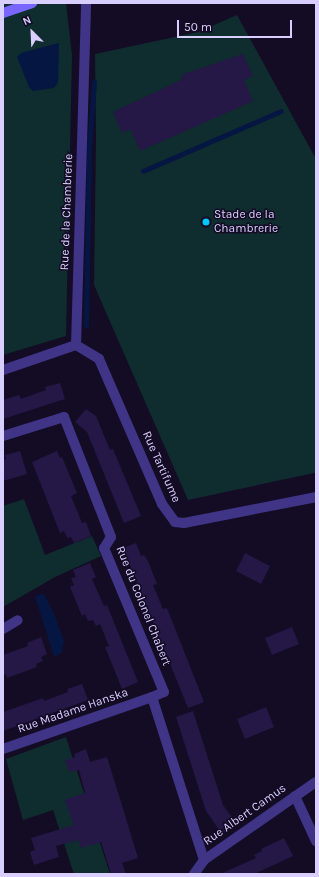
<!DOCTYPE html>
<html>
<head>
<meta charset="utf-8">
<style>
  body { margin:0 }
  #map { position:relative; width:319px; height:877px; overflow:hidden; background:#130c24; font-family:Karla,sans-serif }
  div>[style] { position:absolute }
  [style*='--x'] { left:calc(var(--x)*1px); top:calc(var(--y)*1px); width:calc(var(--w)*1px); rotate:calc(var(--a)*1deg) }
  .green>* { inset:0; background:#0f2c2e }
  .water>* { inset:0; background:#061643 }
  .stream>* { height:4.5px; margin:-2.25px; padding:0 2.25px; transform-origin:2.25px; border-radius:2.25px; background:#061643 }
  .building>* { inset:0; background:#251746 }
  .street>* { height:10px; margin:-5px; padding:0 5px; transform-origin:5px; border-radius:5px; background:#403486 }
  .secondary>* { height:10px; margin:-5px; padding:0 5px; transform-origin:5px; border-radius:5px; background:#7966ff }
  .dots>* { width:11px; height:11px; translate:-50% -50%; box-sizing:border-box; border:2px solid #130c24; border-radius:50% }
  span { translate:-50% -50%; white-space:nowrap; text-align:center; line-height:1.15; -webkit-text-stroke:3px #130c24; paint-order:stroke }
  .street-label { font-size:12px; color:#d9cfff }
  .poi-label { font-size:12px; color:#d9cfff }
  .left { translate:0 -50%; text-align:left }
  .frame { position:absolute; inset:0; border:4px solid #d9cfff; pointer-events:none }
  .north { position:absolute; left:12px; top:12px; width:40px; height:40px; -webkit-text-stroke:3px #130c24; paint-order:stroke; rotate:336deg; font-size:11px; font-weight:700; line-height:16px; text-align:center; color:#d9cfff }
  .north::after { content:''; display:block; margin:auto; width:14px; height:18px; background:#d9cfff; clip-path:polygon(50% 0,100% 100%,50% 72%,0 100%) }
  .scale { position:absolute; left:177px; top:20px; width:115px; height:18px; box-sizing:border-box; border:2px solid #d9cfff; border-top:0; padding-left:5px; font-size:12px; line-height:14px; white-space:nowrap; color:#d9cfff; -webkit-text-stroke:3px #130c24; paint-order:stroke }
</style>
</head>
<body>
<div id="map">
  <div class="green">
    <i style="clip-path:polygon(3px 3px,66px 3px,72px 55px,66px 336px,3px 355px)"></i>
    <i style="clip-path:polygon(237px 15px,316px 159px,316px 474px,314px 473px,188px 500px,94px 285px,96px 137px,95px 54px,198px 32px)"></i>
    <i style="clip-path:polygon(24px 499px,45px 555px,92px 536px,101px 556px,55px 577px,3px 607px,3px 506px)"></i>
    <i style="clip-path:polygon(66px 737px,110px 874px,74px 874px,53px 810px,23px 820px,6px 759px)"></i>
  </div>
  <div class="water">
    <i style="clip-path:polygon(59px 43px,58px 83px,54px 88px,33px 91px,29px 87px,17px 57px,21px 53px)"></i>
    <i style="clip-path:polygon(42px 593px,45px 596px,55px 616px,64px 641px,62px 652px,57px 656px,54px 656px,35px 597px)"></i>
  </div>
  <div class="stream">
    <i style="--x:143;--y:171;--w:150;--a:-23.5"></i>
    <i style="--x:86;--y:326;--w:177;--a:-89"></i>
    <i style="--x:89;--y:149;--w:67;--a:-85.7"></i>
  </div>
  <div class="building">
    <i style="clip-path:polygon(243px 54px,253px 76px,244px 80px,253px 101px,140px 151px,130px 129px,122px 133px,113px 112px,183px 79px,181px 75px)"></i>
    <i style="clip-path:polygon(60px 383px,65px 399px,3px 419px,3px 400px,19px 395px,21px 399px,46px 390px,45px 387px)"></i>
    <i style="clip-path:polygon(86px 409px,96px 416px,110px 450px,113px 449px,141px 516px,124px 523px,87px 432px,75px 422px)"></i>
    <i style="clip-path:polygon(20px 451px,27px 474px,3px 481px,3px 460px,6px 459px,5px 455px)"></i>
    <i style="clip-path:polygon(57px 451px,60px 458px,62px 457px,77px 493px,71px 496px,82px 523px,86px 522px,91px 536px,74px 543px,71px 537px,67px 538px,64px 531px,60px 533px,32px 462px)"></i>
    <i style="clip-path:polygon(136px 543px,141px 556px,144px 555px,148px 561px,157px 584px,153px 585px,163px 609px,167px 608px,204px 702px,188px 708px,123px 548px)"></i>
    <i style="clip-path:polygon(245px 553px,270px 566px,261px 584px,236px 571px)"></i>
    <i style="clip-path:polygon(90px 563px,96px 577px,92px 579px,104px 606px,107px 605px,138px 682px,122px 689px,105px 647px,109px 646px,100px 624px,96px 626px,93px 620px,88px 621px,85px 614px,82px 616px,70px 587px,74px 585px,71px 578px,76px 577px,73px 570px)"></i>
    <i style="clip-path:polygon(292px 627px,299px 644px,272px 655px,265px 638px)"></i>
    <i style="clip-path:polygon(41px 637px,47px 654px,41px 657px,43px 661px,36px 664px,37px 667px,7px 678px,6px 674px,3px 676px,3px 655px,28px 646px,27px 643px)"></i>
    <i style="clip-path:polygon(82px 684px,88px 700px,3px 731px,3px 712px,43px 698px,44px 701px,68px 692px,67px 689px)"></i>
    <i style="clip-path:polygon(266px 707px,274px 727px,245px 739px,237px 719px)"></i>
    <i style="clip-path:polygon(193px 711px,223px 805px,236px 823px,222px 834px,206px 811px,176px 717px)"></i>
    <i style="clip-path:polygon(86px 749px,90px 762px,107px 757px,125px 815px,138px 858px,122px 863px,126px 874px,111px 874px,101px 842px,81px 848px,78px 840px,56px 846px,59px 857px,34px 865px,30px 852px,35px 850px,31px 838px,74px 825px,65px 800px,85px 793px,79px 770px,69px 772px,65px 760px,75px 757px,74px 754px)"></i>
    <i style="clip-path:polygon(284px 838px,293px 856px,254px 874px,220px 874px,256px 858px,254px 855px,262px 851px,261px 849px)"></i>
  </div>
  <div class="street">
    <i style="--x:76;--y:345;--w:27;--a:31"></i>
    <i style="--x:99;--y:359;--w:158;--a:66.5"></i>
    <i style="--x:162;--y:504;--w:22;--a:54"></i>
    <i style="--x:175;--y:522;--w:9;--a:6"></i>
    <i style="--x:184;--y:523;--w:135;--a:-11.1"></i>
    <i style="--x:3;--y:370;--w:77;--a:-18.9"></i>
    <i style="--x:76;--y:345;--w:342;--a:-88.3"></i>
    <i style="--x:3;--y:436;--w:64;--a:-17.3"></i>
    <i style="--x:64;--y:417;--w:129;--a:68.6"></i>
    <i style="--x:111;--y:537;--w:13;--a:122"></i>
    <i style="--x:104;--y:548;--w:156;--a:67.4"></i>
    <i style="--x:164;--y:692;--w:13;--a:157"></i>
    <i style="--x:152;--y:697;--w:171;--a:72.3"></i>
    <i style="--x:3;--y:629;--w:17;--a:-31"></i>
    <i style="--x:3;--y:749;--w:158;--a:-19.2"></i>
    <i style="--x:295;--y:796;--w:50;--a:65"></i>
    <i style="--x:194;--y:874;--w:17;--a:-54"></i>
    <i style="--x:204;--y:860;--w:136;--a:-34.9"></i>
  </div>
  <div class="secondary">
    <i style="--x:3;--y:13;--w:31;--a:-19"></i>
  </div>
  <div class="dots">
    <i style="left:206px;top:222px;background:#00c7fa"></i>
  </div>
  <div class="street-label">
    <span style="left:67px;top:212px;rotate:-88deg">Rue de la Chambrerie</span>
    <span style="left:161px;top:467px;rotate:66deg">Rue Tartifume</span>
    <span style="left:143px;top:606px;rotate:68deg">Rue du Colonel Chabert</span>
    <span style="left:73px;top:711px;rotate:-19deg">Rue Madame Hanska</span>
    <span style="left:245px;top:815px;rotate:-35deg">Rue Albert Camus</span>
  </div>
  <div class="poi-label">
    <span class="left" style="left:214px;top:222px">Stade de la<br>Chambrerie</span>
  </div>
  <div class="frame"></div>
  <div class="north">N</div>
  <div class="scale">50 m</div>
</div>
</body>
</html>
